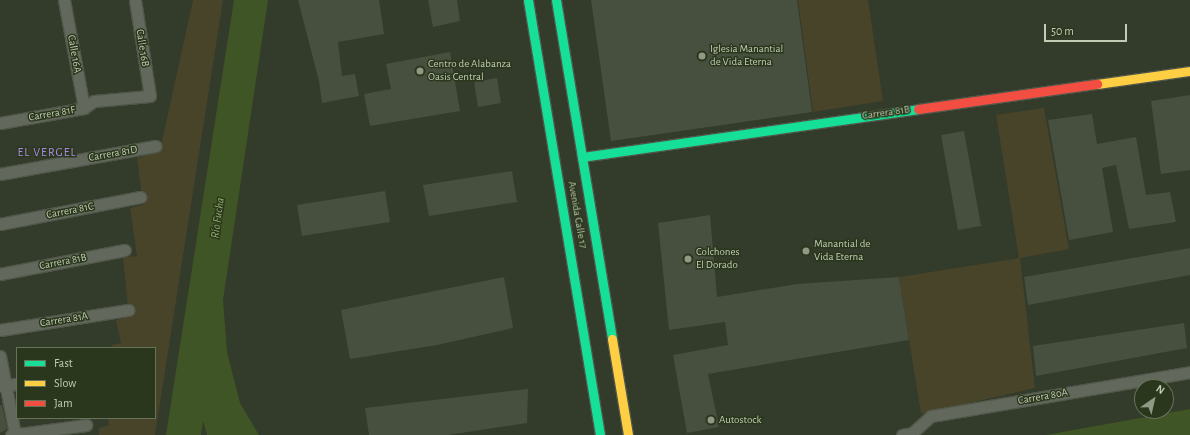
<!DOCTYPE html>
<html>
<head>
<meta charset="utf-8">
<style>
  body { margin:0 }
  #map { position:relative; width:1190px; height:435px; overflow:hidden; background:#333b2a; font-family:"Alegreya Sans",sans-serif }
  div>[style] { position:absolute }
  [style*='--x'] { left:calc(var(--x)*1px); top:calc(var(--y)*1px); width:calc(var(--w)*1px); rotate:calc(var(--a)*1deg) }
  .green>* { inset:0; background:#47442a }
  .water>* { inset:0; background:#405525 }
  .building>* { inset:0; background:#474f3f }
  .roads { filter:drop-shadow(1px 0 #50574a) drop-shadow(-1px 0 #50574a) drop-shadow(0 1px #50574a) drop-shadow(0 -1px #50574a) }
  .street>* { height:11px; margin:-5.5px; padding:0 5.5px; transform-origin:5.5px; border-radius:5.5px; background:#62685b }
  .fast>* { height:9px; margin:-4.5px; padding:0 4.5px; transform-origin:4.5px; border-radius:4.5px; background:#16e098 }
  .slow>* { height:9px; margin:-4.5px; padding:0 4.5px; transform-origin:4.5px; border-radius:4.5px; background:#ffcf43 }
  .jam>* { height:9px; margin:-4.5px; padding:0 4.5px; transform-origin:4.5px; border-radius:4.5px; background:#f24e42 }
  .dots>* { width:11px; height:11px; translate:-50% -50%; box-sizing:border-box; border:2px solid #2b371c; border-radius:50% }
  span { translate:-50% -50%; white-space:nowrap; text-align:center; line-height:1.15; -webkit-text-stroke:3px #2b371c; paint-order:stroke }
  .street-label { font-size:11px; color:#c0ccb4 }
  .poi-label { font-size:11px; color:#c0ccb4 }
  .left { translate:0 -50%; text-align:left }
  .neighbourhood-label { font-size:12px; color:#a88ce9; letter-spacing:1px }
  .water-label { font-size:12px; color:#90af69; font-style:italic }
  .legend { position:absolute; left:16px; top:347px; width:140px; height:72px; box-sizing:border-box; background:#2b371c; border:1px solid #677359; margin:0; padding:5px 7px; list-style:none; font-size:12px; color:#c0ccb4 }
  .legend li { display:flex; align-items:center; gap:8px; height:20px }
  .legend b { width:20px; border:1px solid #677359 }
  .north { position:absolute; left:1134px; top:379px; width:40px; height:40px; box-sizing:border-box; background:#2b371c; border:1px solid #677359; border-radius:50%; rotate:34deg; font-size:11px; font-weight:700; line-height:16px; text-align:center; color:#c0ccb4 }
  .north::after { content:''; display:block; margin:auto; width:14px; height:18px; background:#8f9984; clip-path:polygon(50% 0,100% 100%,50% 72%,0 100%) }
  .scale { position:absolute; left:1044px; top:24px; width:83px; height:18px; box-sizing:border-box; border:2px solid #c0ccb4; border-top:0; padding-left:5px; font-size:12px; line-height:14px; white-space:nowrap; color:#c0ccb4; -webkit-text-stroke:3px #2b371c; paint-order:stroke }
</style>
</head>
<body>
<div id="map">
  <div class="green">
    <i style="clip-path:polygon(193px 0,223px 0,155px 435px,99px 435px,99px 428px,109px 425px,108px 418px,155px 418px,155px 348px,112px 348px,111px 345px,121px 343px,116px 320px,129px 317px,123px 258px,137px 256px,130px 208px,143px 205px,137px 158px,160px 150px)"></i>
    <i style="clip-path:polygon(798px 0,868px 0,883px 101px,813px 112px)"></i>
    <i style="clip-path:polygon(1044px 108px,1069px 249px,1020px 258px,1035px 388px,921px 414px,899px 277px,1019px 258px,996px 115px)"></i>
  </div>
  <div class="water">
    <i style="clip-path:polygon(234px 0,268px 0,223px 300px,227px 352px,240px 403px,259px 435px,207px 435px,203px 421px,201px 435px,166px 435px)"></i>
    <i style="clip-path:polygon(1190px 409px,1190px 435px,1046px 435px)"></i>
  </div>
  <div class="building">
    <i style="clip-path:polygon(298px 0,379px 0,384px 34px,338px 42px,342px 76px,355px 74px,359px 96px,322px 103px,319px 81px)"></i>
    <i style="clip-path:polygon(428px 0,457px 0,460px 21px,433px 27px)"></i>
    <i style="clip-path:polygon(591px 0,797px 0,812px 112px,611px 141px)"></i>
    <i style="clip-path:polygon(450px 52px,460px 111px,370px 126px,364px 94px,391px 89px,386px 64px)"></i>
    <i style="clip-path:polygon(497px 78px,501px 103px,478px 107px,474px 82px)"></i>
    <i style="clip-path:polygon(1190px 95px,1190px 170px,1161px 174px,1151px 101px)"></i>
    <i style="clip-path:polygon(1092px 114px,1097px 144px,1136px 137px,1146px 195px,1170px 192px,1176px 222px,1129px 229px,1116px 165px,1102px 168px,1113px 232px,1069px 240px,1048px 120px)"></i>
    <i style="clip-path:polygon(964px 131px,981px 226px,958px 230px,941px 135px)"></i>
    <i style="clip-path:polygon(512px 171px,517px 202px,429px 216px,423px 185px)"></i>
    <i style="clip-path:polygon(385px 191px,390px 222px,302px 236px,297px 205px)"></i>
    <i style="clip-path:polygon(710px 215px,717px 297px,797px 284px,899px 277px,909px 340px,708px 374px,719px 427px,687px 433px,673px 355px,728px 345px,725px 322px,669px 330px,658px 223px)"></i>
    <i style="clip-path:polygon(1190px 248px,1190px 275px,1028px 305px,1024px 277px)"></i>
    <i style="clip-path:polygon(504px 277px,513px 328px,437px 345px,350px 359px,341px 310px)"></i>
    <i style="clip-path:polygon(1184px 323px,1187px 348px,1036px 376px,1033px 346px)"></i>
    <i style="clip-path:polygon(528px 389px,527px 423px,448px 435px,369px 435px,365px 408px)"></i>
    <i style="clip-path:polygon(0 405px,2px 405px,7px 429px,0 433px)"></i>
  </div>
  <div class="roads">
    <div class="street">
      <i style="--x:64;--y:0;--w:110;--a:79.5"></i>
      <i style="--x:0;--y:123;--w:85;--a:-10.1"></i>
      <i style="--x:84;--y:108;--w:12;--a:-35"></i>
      <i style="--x:94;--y:101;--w:56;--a:-5.1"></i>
      <i style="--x:150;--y:96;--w:97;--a:-98.9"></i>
      <i style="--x:0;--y:174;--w:158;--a:-10.2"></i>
      <i style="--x:0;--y:224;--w:143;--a:-10.9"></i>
      <i style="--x:0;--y:274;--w:127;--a:-10.9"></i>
      <i style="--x:0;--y:330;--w:130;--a:-8.9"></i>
      <i style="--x:0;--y:356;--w:80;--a:79.2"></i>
      <i style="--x:0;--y:386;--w:17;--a:-7"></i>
      <i style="--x:11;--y:435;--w:76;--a:-7.6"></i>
      <i style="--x:902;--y:435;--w:10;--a:-11"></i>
      <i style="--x:912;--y:433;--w:25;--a:-42"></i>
      <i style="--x:931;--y:416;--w:263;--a:-9.6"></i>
    </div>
    <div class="fast">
      <i style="--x:528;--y:0;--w:441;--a:80.6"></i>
      <i style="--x:556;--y:0;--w:344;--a:80.6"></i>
      <i style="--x:582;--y:157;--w:339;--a:-8.1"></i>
    </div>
    <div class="slow">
      <i style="--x:1097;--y:84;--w:94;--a:-8"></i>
      <i style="--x:612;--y:339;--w:97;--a:80.5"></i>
    </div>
    <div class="jam">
      <i style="--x:918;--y:109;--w:181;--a:-8"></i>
    </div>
  </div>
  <div class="dots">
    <i style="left:702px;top:56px;background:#8f9984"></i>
    <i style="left:420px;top:71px;background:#8f9984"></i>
    <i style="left:806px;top:251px;background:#8f9984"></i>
    <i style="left:688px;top:259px;background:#8f9984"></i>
    <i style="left:711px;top:420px;background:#8f9984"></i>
  </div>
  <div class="street-label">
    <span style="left:142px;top:48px;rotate:81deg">Calle 16B</span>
    <span style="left:74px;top:54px;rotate:80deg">Calle 16A</span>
    <span style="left:886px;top:113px;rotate:-8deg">Carrera 81B</span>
    <span style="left:52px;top:114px;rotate:-10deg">Carrera 81F</span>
    <span style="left:113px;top:154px;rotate:-10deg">Carrera 81D</span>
    <span style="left:70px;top:211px;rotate:-11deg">Carrera 81C</span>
    <span style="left:577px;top:215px;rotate:80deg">Avenida Calle 17</span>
    <span style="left:63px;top:262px;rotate:-11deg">Carrera 81B</span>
    <span style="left:64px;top:320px;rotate:-9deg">Carrera 81A</span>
    <span style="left:1043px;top:397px;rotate:-10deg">Carrera 80A</span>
  </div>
  <div class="poi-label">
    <span class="left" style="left:710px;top:56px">Iglesia Manantial<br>de Vida Eterna</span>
    <span class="left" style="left:428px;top:71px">Centro de Alabanza<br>Oasis Central</span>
    <span class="left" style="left:814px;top:251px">Manantial de<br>Vida Eterna</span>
    <span class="left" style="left:696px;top:259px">Colchones<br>El Dorado</span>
    <span class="left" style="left:719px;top:420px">Autostock</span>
  </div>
  <div class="neighbourhood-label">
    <span style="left:47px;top:153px">EL VERGEL</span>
  </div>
  <div class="water-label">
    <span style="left:218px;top:218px;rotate:-82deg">Río Fucha</span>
  </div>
  <ul class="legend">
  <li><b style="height:5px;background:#16e098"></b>Fast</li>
  <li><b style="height:5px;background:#ffcf43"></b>Slow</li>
  <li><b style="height:5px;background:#f24e42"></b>Jam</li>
  </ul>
  <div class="north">N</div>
  <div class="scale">50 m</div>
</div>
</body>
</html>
